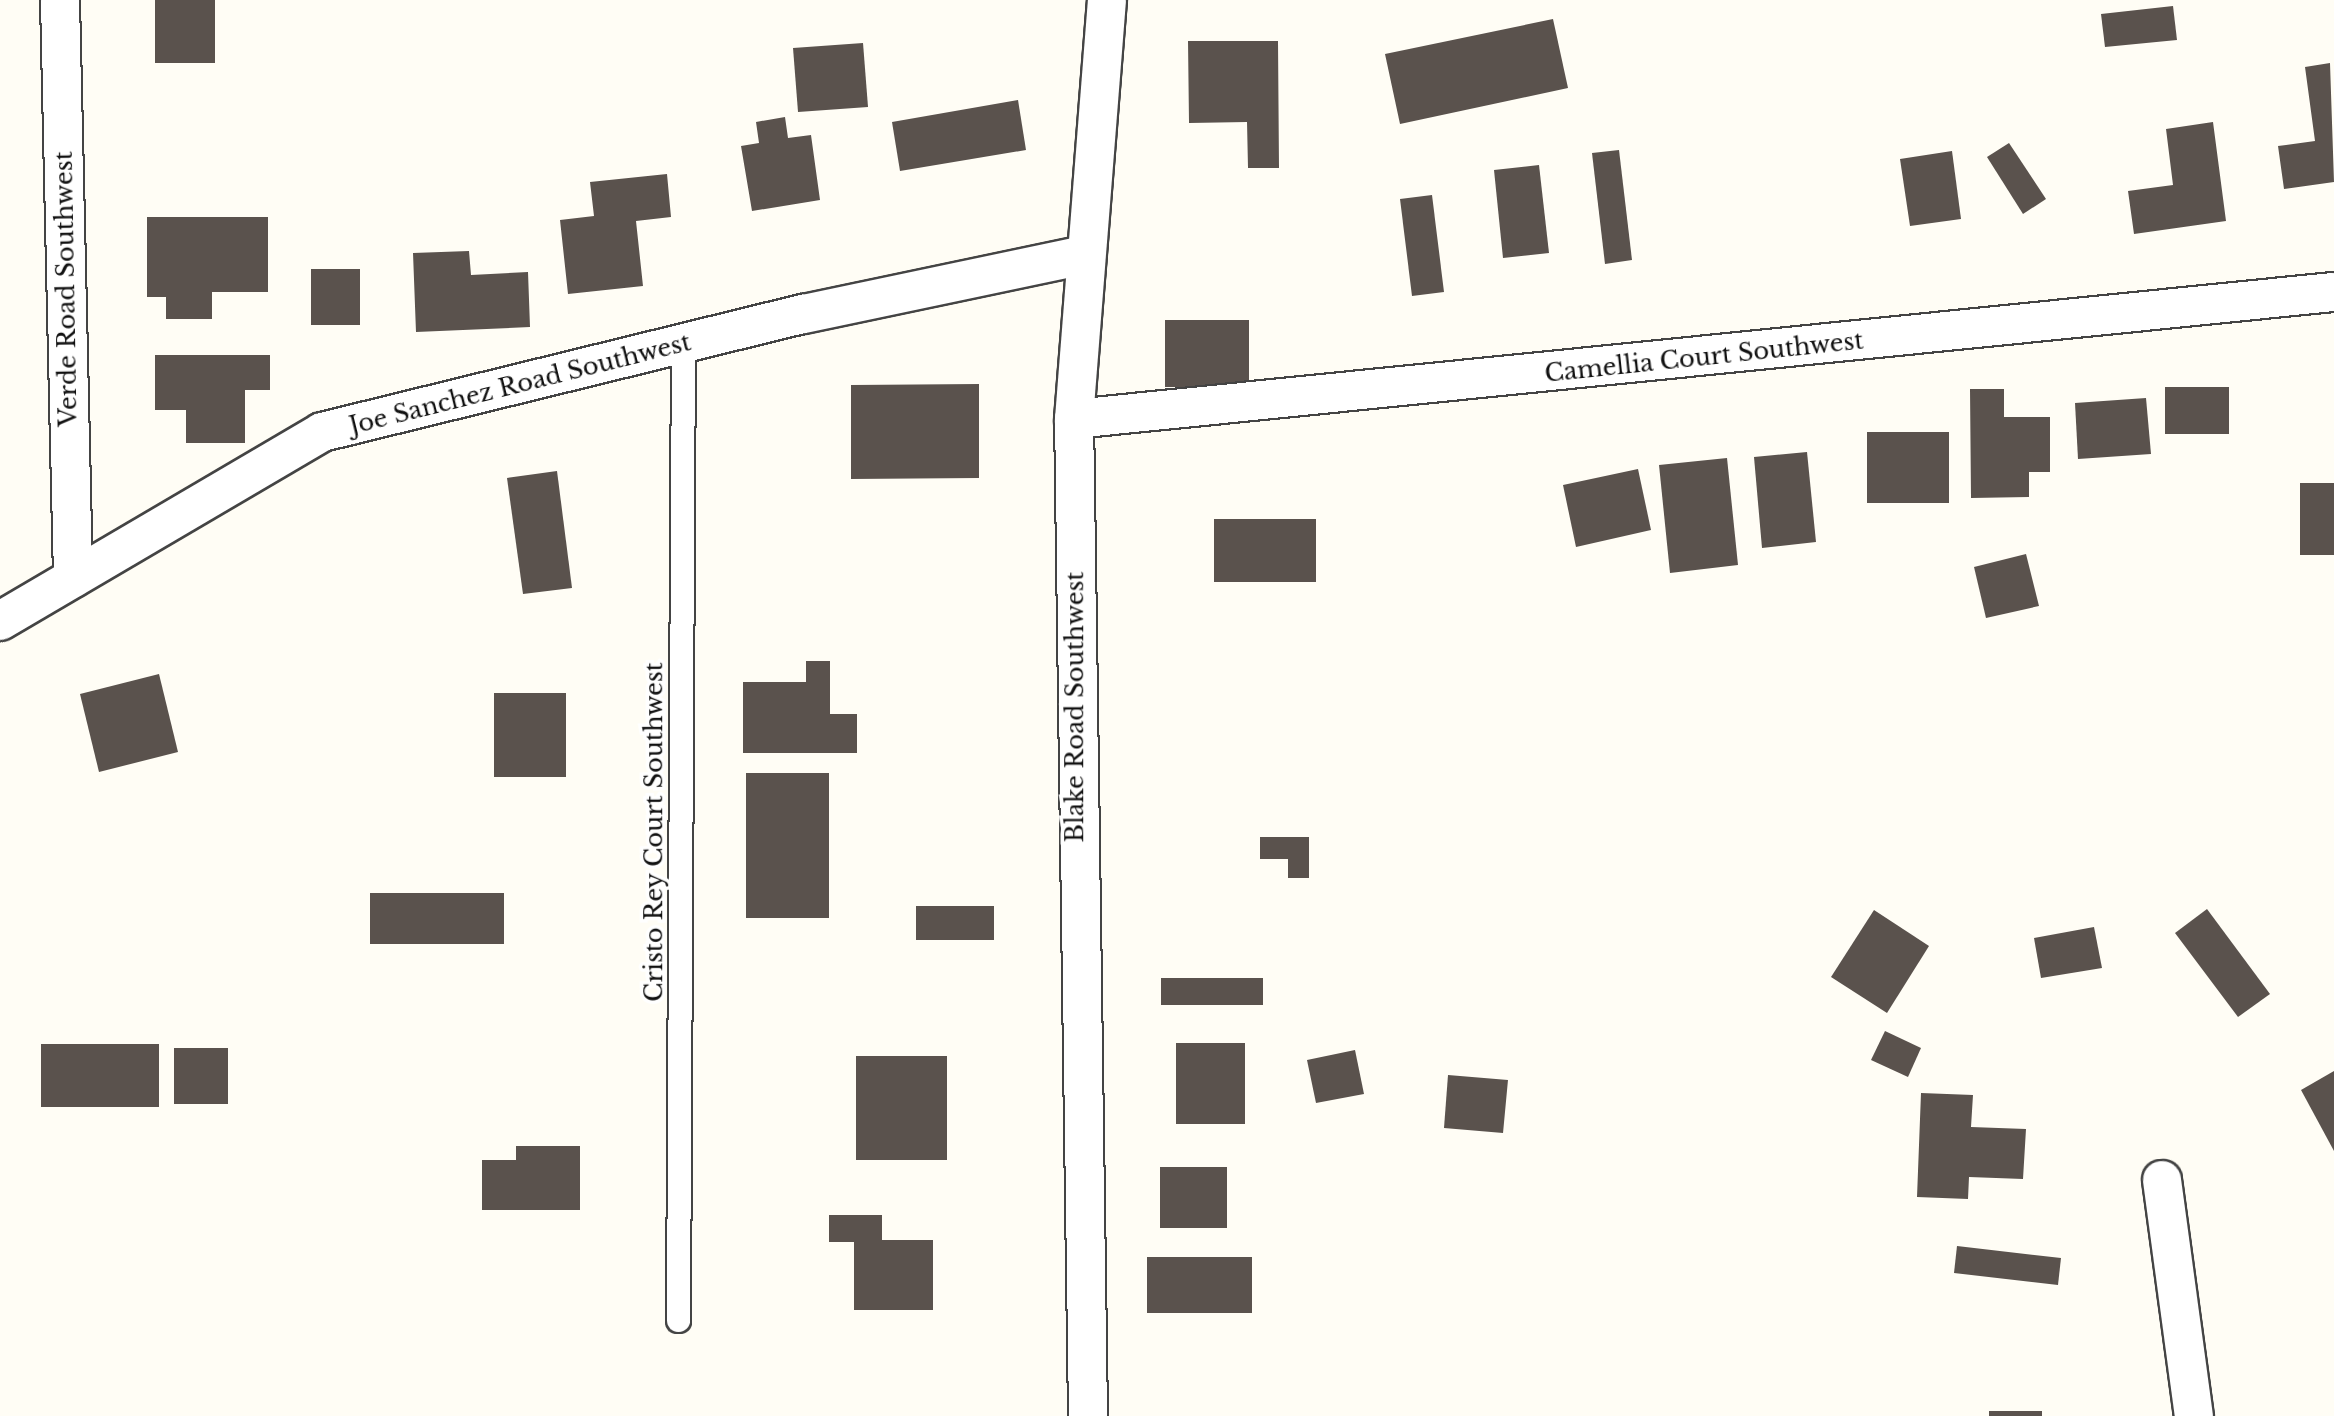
<!DOCTYPE html>
<html>
<head>
<meta charset="utf-8">
<style>
  body { margin:0 }
  #map { position:relative; width:2334px; height:1416px; overflow:hidden; background:#fffdf5; font-family:"Libre Baskerville",serif }
  div>[style] { position:absolute }
  [style*='--x'] { left:calc(var(--x)*1px); top:calc(var(--y)*1px); width:calc(var(--w)*1px); rotate:calc(var(--a)*1deg) }
  .building>* { inset:0; background:#5a524d }
  .roads { filter:drop-shadow(2px 0 #444) drop-shadow(-2px 0 #444) drop-shadow(0 2px #444) drop-shadow(0 -2px #444) }
  .service>* { height:23px; margin:-11.5px; padding:0 11.5px; transform-origin:11.5px; border-radius:11.5px; background:#fff }
  .minor>* { height:38px; margin:-19px; padding:0 19px; transform-origin:19px; border-radius:19px; background:#fff }
  .tertiary>* { height:38px; margin:-19px; padding:0 19px; transform-origin:19px; border-radius:19px; background:#fff }
  span { translate:-50% -50%; white-space:nowrap; text-align:center; line-height:1.15; -webkit-text-stroke:7px #fff; paint-order:stroke }
  .street-label { font-size:24px; color:#111 }
</style>
</head>
<body>
<div id="map">
  <div class="building">
    <i style="clip-path:polygon(155px 0,215px 0,215px 63px,155px 63px)"></i>
    <i style="clip-path:polygon(2173px 6px,2177px 40px,2105px 47px,2101px 14px)"></i>
    <i style="clip-path:polygon(1553px 19px,1568px 88px,1400px 124px,1385px 54px)"></i>
    <i style="clip-path:polygon(1188px 41px,1278px 41px,1279px 168px,1248px 168px,1247px 122px,1189px 123px)"></i>
    <i style="clip-path:polygon(863px 43px,868px 107px,798px 112px,793px 48px)"></i>
    <i style="clip-path:polygon(2330px 63px,2334px 182px,2284px 189px,2278px 146px,2315px 141px,2305px 67px)"></i>
    <i style="clip-path:polygon(1018px 100px,1026px 150px,900px 171px,892px 122px)"></i>
    <i style="clip-path:polygon(785px 117px,788px 138px,811px 135px,820px 200px,752px 211px,741px 146px,759px 143px,756px 122px)"></i>
    <i style="clip-path:polygon(2213px 122px,2226px 221px,2134px 234px,2128px 191px,2173px 185px,2166px 129px)"></i>
    <i style="clip-path:polygon(2009px 143px,2046px 199px,2023px 214px,1987px 157px)"></i>
    <i style="clip-path:polygon(1619px 150px,1632px 260px,1605px 264px,1592px 153px)"></i>
    <i style="clip-path:polygon(1952px 151px,1961px 219px,1910px 226px,1900px 159px)"></i>
    <i style="clip-path:polygon(1539px 165px,1549px 253px,1503px 258px,1494px 170px)"></i>
    <i style="clip-path:polygon(667px 174px,671px 217px,636px 221px,643px 286px,568px 294px,560px 220px,594px 216px,590px 182px)"></i>
    <i style="clip-path:polygon(1432px 195px,1444px 292px,1412px 296px,1400px 199px)"></i>
    <i style="clip-path:polygon(147px 217px,268px 217px,268px 292px,212px 292px,212px 319px,166px 319px,166px 297px,147px 297px)"></i>
    <i style="clip-path:polygon(469px 251px,471px 275px,528px 272px,530px 327px,416px 332px,413px 253px)"></i>
    <i style="clip-path:polygon(311px 269px,360px 269px,360px 325px,311px 325px)"></i>
    <i style="clip-path:polygon(1165px 320px,1249px 320px,1249px 387px,1165px 387px)"></i>
    <i style="clip-path:polygon(155px 355px,270px 355px,270px 390px,245px 390px,245px 443px,186px 443px,186px 410px,155px 410px)"></i>
    <i style="clip-path:polygon(979px 384px,979px 478px,851px 479px,851px 385px)"></i>
    <i style="clip-path:polygon(2165px 387px,2229px 387px,2229px 434px,2165px 434px)"></i>
    <i style="clip-path:polygon(1970px 389px,2004px 389px,2004px 417px,2050px 417px,2050px 472px,2029px 472px,2029px 497px,1971px 498px)"></i>
    <i style="clip-path:polygon(2146px 398px,2151px 454px,2078px 459px,2075px 403px)"></i>
    <i style="clip-path:polygon(1867px 432px,1949px 432px,1949px 503px,1867px 503px)"></i>
    <i style="clip-path:polygon(1807px 452px,1816px 542px,1762px 548px,1754px 457px)"></i>
    <i style="clip-path:polygon(1727px 458px,1738px 565px,1670px 573px,1659px 465px)"></i>
    <i style="clip-path:polygon(1638px 469px,1651px 530px,1576px 547px,1563px 485px)"></i>
    <i style="clip-path:polygon(557px 471px,572px 588px,523px 594px,507px 478px)"></i>
    <i style="clip-path:polygon(2300px 483px,2334px 483px,2334px 555px,2300px 555px)"></i>
    <i style="clip-path:polygon(1214px 519px,1316px 519px,1316px 582px,1214px 582px)"></i>
    <i style="clip-path:polygon(2026px 554px,2039px 606px,1986px 618px,1974px 567px)"></i>
    <i style="clip-path:polygon(806px 661px,830px 661px,830px 714px,857px 714px,857px 753px,743px 753px,743px 682px,806px 682px)"></i>
    <i style="clip-path:polygon(159px 674px,178px 752px,99px 772px,80px 694px)"></i>
    <i style="clip-path:polygon(494px 693px,566px 693px,566px 777px,494px 777px)"></i>
    <i style="clip-path:polygon(746px 773px,829px 773px,829px 918px,746px 918px)"></i>
    <i style="clip-path:polygon(1260px 837px,1309px 837px,1309px 878px,1288px 878px,1288px 859px,1260px 859px)"></i>
    <i style="clip-path:polygon(370px 893px,504px 893px,504px 944px,370px 944px)"></i>
    <i style="clip-path:polygon(916px 906px,994px 906px,994px 940px,916px 940px)"></i>
    <i style="clip-path:polygon(2207px 909px,2270px 994px,2238px 1017px,2175px 933px)"></i>
    <i style="clip-path:polygon(1874px 910px,1929px 946px,1887px 1013px,1831px 977px)"></i>
    <i style="clip-path:polygon(2094px 927px,2102px 968px,2041px 978px,2034px 938px)"></i>
    <i style="clip-path:polygon(1161px 978px,1263px 978px,1263px 1005px,1161px 1005px)"></i>
    <i style="clip-path:polygon(1885px 1031px,1921px 1048px,1908px 1077px,1871px 1060px)"></i>
    <i style="clip-path:polygon(1176px 1043px,1245px 1043px,1245px 1124px,1176px 1124px)"></i>
    <i style="clip-path:polygon(41px 1044px,159px 1044px,159px 1107px,41px 1107px)"></i>
    <i style="clip-path:polygon(174px 1048px,228px 1048px,228px 1104px,174px 1104px)"></i>
    <i style="clip-path:polygon(1355px 1050px,1364px 1094px,1316px 1103px,1307px 1060px)"></i>
    <i style="clip-path:polygon(856px 1056px,947px 1056px,947px 1160px,856px 1160px)"></i>
    <i style="clip-path:polygon(2334px 1071px,2334px 1151px,2301px 1090px)"></i>
    <i style="clip-path:polygon(1448px 1075px,1508px 1080px,1503px 1133px,1444px 1128px)"></i>
    <i style="clip-path:polygon(1921px 1093px,1973px 1095px,1971px 1127px,2026px 1129px,2023px 1179px,1969px 1177px,1968px 1199px,1917px 1197px)"></i>
    <i style="clip-path:polygon(516px 1146px,580px 1146px,580px 1210px,482px 1210px,482px 1160px,516px 1160px)"></i>
    <i style="clip-path:polygon(1160px 1167px,1227px 1167px,1227px 1228px,1160px 1228px)"></i>
    <i style="clip-path:polygon(829px 1215px,882px 1215px,882px 1240px,933px 1240px,933px 1310px,854px 1310px,854px 1242px,829px 1242px)"></i>
    <i style="clip-path:polygon(1957px 1246px,2061px 1258px,2058px 1285px,1954px 1273px)"></i>
    <i style="clip-path:polygon(1147px 1257px,1252px 1257px,1252px 1313px,1147px 1313px)"></i>
    <i style="clip-path:polygon(1989px 1411px,2042px 1411px,2042px 1416px,1989px 1416px)"></i>
  </div>
  <div class="roads">
    <div class="service">
      <i style="--x:678;--y:1320;--w:976;--a:-89.71"></i>
    </div>
    <div class="minor">
      <i style="--x:60;--y:0;--w:578;--a:88.71"></i>
      <i style="--x:1074;--y:419;--w:1266;--a:-5.76"></i>
      <i style="--x:2162;--y:1180;--w:238;--a:82.3"></i>
    </div>
    <div class="tertiary">
      <i style="--x:0;--y:621;--w:373;--a:-30.4"></i>
      <i style="--x:322;--y:432;--w:496;--a:-13.8"></i>
      <i style="--x:804;--y:314;--w:285;--a:-11.9"></i>
      <i style="--x:1088;--y:1416;--w:997;--a:-90.8"></i>
      <i style="--x:1074;--y:419;--w:420;--a:-85.5"></i>
    </div>
  </div>
  <div class="street-label">
    <span style="left:66px;top:289px;rotate:-91deg">Verde Road Southwest</span>
    <span style="left:1704px;top:357px;rotate:-6deg">Camellia Court Southwest</span>
    <span style="left:520px;top:384px;rotate:-14deg">Joe Sanchez Road Southwest</span>
    <span style="left:1075px;top:707px;rotate:-90deg">Blake Road Southwest</span>
    <span style="left:654px;top:832px;rotate:-90deg">Cristo Rey Court Southwest</span>
  </div>
</div>
</body>
</html>
